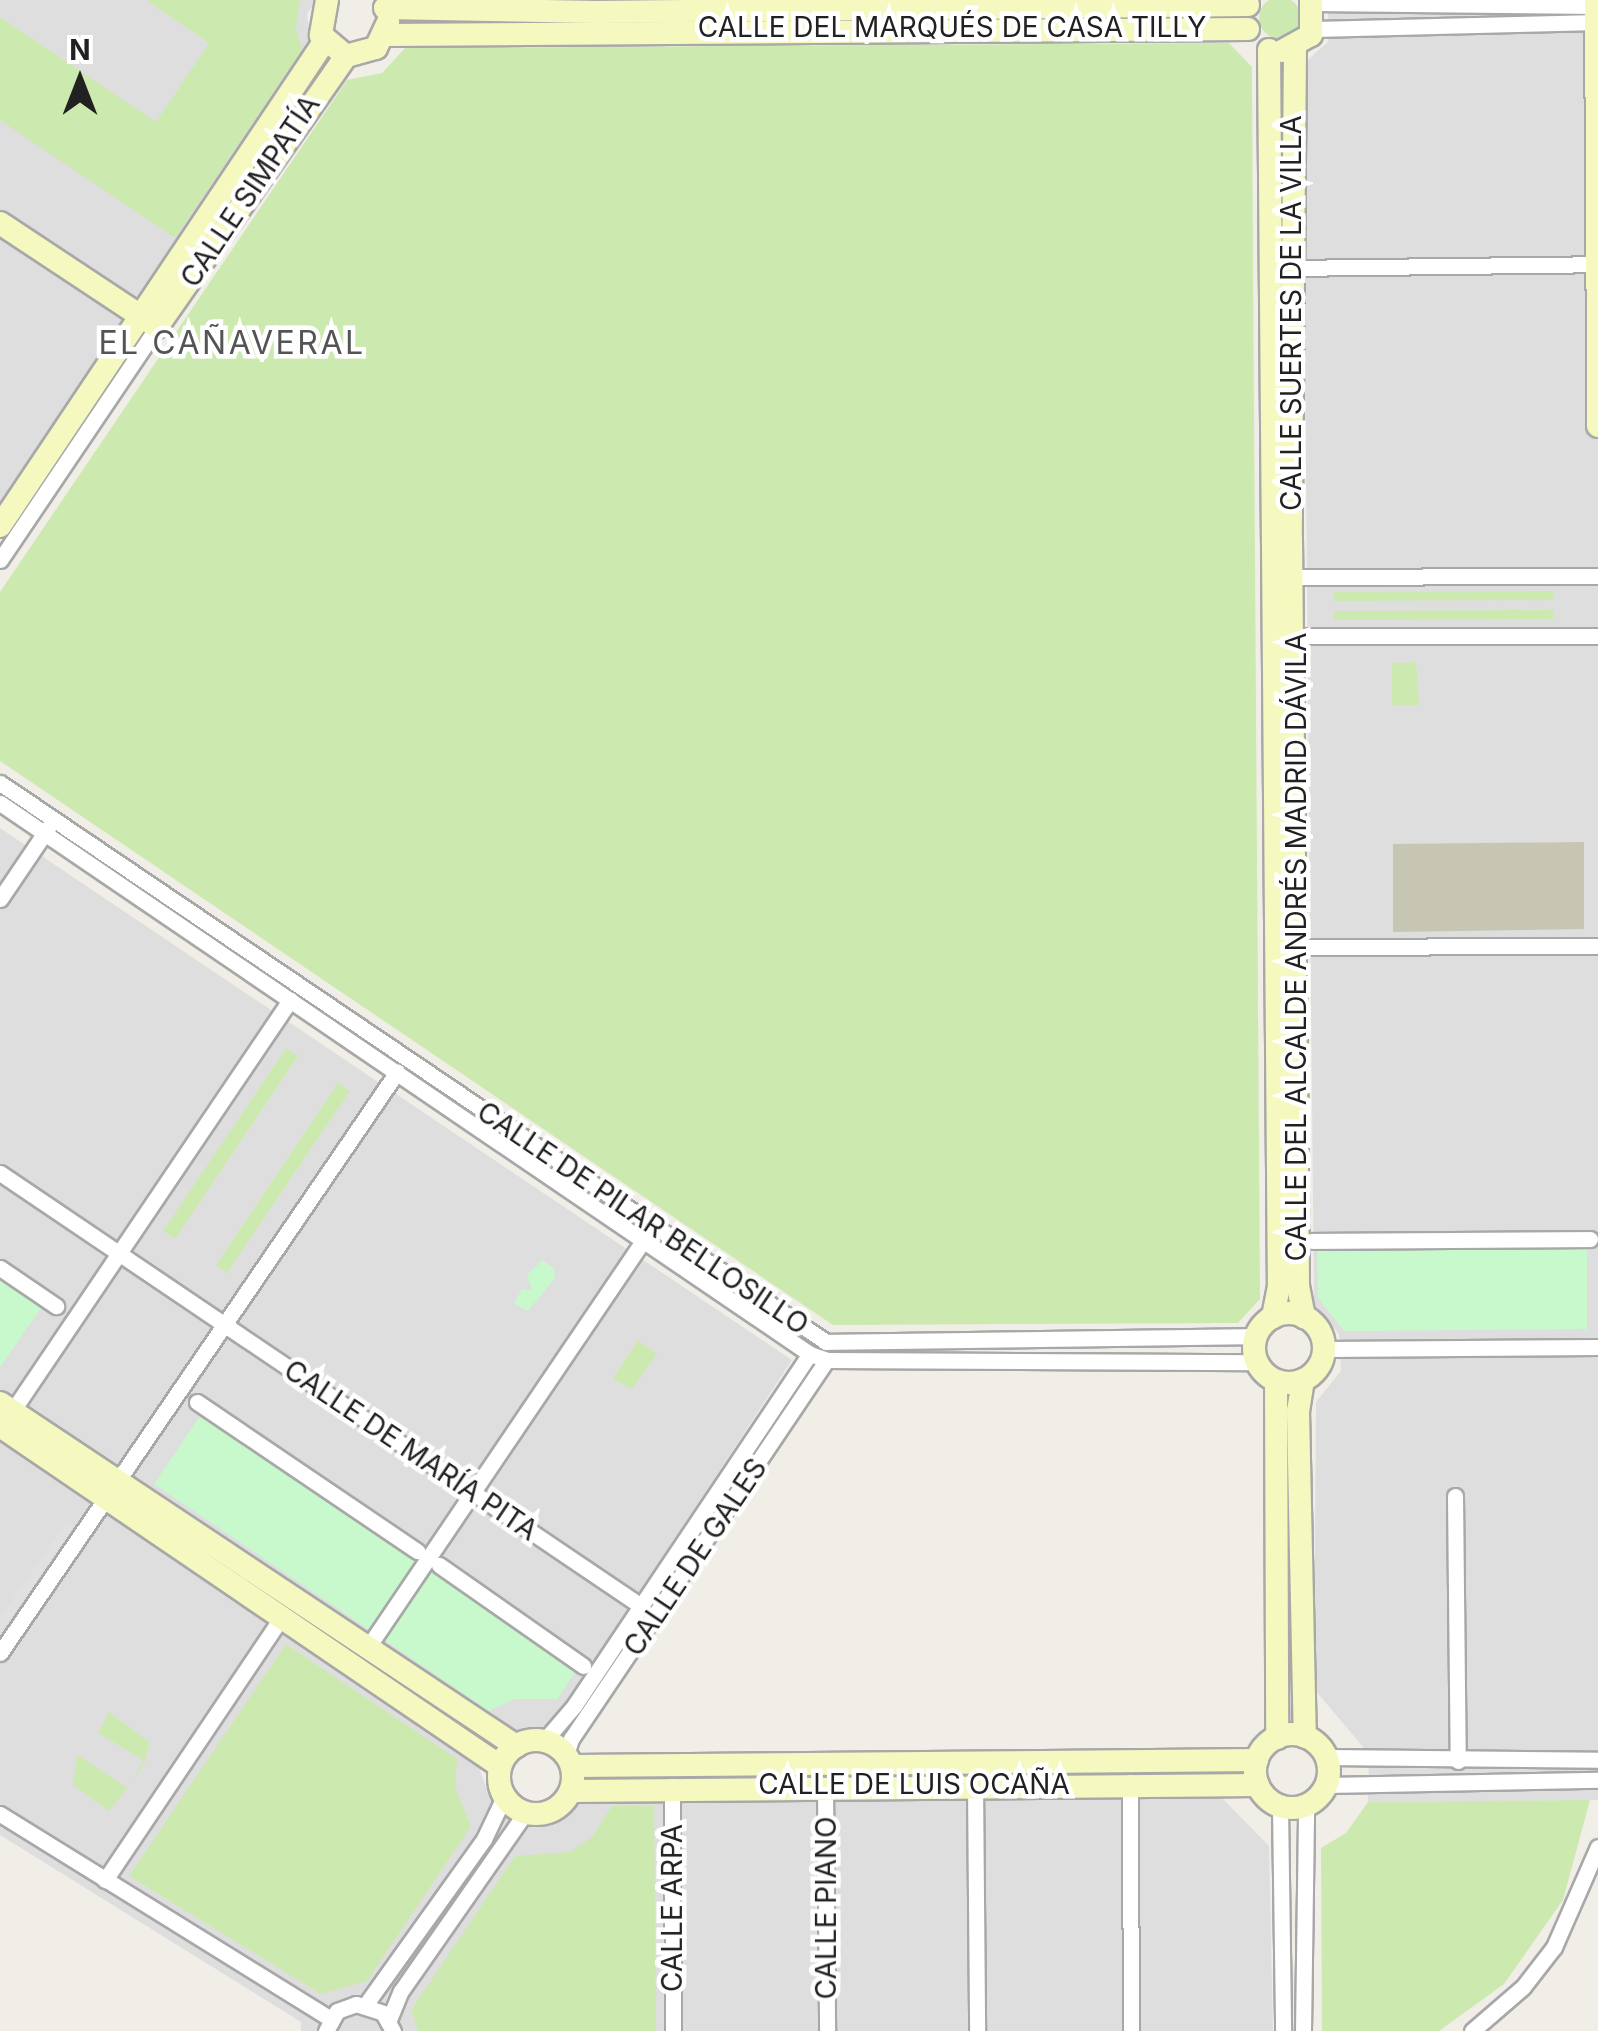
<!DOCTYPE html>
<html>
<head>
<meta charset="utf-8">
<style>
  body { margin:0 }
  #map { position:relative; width:1598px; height:2031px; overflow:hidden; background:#f1eee8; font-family:Inter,sans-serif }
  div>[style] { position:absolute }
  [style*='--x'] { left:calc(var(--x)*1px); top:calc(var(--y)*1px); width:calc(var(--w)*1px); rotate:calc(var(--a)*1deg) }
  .residential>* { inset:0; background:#dfdede }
  .construction>* { inset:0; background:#c6c6b3 }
  .grass>* { inset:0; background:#cce9b0 }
  .round { border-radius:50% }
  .park>* { inset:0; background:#c7f9cc }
  .parking>* { inset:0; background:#e1e1e1 }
  .roads { filter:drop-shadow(2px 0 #a8a8a8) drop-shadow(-2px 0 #a8a8a8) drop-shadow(0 2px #a8a8a8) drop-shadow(0 -2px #a8a8a8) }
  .street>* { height:15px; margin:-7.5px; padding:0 7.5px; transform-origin:7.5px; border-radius:7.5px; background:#fff }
  .secondary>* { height:22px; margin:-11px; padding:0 11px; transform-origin:11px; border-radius:11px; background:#f5f9bf }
  .secondary>.ring { margin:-11px; padding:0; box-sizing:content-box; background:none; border:22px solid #f5f9bf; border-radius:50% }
  span { translate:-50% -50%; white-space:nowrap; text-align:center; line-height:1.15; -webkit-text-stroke:9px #fff; paint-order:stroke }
  .street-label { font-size:28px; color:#212121 }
  .quarter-label { font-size:32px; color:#545454; letter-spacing:2.5px }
  .north { position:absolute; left:30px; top:30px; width:100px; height:100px; -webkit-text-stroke:8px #fff; paint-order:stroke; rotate:0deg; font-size:28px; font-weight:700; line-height:40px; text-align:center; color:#212121 }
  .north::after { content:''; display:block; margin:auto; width:35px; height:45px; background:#212121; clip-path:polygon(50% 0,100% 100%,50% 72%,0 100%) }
</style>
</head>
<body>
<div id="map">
  <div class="residential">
    <i style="clip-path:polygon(0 0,317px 0,307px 14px,312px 49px,0 511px)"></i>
    <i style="clip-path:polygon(1328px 0,1598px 0,1598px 1800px,1368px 1802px,1369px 1754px,1314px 1689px,1316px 1402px,1341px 1371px,1339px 1334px,1314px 1304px,1302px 65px,1328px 42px)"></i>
    <i style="clip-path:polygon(0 828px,792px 1360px,551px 1728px,505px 1735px,480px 1771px,492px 1803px,534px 1828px,583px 1801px,1218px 1794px,1269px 1846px,1273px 2031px,301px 2031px,301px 2022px,0 1835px)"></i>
  </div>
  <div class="construction">
    <i style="clip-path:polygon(1584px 842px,1584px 929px,1393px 932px,1393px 844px)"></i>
  </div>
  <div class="grass">
    <i class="round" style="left:1259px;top:-3px;width:42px;height:42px"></i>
    <i style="clip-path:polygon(146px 0,300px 0,296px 28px,302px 50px,175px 238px,0 120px,0 17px,156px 122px,209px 43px)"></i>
    <i style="clip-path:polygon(1229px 43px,1252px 67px,1253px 267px,1260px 1299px,1238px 1323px,833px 1325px,0 761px,0 592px,347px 80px,382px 73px,405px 48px)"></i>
    <i style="clip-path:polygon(1554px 591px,1553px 600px,1334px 601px,1334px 592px)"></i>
    <i style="clip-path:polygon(1553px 610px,1553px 619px,1334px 620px,1334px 611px)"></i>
    <i style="clip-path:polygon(1416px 662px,1419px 705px,1392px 705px,1392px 663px)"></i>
    <i style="clip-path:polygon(286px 1048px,298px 1056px,175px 1239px,163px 1231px)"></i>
    <i style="clip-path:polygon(338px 1083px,350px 1091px,227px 1273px,216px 1265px)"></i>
    <i style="clip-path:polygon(638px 1340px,657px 1354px,632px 1389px,613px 1379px)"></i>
    <i style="clip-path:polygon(286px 1644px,457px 1759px,455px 1787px,471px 1826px,367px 1981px,321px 1994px,129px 1876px)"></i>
    <i style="clip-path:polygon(109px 1712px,150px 1743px,144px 1764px,132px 1783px,143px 1760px,98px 1733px)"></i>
    <i style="clip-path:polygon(77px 1754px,127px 1788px,109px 1811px,73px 1785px)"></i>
    <i style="clip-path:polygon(1590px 1800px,1563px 1900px,1504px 1984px,1439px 2031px,1322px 2031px,1321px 1848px,1346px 1833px,1368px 1802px)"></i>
    <i style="clip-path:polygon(612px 1806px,654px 1806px,656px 2031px,418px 2031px,411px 2010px,515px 1856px,570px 1852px,592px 1837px)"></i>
  </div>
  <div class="park">
    <i style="clip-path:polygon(1587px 1235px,1587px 1329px,1344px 1331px,1318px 1298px,1317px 1236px)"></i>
    <i style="clip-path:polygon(543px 1260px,554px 1269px,555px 1278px,528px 1311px,514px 1304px,522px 1289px,532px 1290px,527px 1275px)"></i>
    <i style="clip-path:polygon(0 1263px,49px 1297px,0 1367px)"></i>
    <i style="clip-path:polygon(208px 1404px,584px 1659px,557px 1699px,515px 1699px,489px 1711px,154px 1484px)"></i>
  </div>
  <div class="parking">
    <i style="clip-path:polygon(66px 1522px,73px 1526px,0 1634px,0 1619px)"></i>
  </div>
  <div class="roads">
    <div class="street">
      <i style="--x:1313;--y:3;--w:285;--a:0.6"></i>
      <i style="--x:1314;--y:29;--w:284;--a:-1.4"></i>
      <i style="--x:1287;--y:268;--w:311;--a:-0.7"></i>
      <i style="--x:0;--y:560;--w:281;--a:-56"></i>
      <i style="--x:1282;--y:577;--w:316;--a:-0.2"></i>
      <i style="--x:1284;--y:636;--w:314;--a:0"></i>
      <i style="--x:0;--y:783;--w:997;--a:34.09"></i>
      <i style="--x:826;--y:1342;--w:430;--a:-0.8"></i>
      <i style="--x:0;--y:803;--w:980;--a:34.23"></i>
      <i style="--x:810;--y:1354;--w:18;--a:19"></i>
      <i style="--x:827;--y:1360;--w:429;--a:0.3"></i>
      <i style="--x:0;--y:899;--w:86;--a:-55.9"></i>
      <i style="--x:1287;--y:947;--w:311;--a:-0.2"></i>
      <i style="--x:0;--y:1173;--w:774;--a:34.04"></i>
      <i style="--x:1312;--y:1241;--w:278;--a:-0.4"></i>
      <i style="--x:0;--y:1268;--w:68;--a:34.2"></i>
      <i style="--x:1324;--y:1349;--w:274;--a:-0.4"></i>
      <i style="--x:197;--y:1402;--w:266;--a:34.1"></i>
      <i style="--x:7;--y:1419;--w:506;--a:-55.96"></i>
      <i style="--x:1455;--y:1496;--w:265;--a:89.4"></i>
      <i style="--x:439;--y:1565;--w:176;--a:35"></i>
      <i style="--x:366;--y:1650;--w:501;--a:-55.9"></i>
      <i style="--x:0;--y:1653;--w:704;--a:-55.66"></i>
      <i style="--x:544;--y:1741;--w:46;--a:-49.4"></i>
      <i style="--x:574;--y:1706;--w:424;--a:-56.2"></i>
      <i style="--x:566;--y:1755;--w:17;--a:-73"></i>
      <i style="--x:571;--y:1739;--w:457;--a:-56"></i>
      <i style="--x:1327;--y:1757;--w:271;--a:0.6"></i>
      <i style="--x:1130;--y:1782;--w:249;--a:89.8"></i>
      <i style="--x:975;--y:1784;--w:247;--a:89.5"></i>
      <i style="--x:825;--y:1785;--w:246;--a:89.5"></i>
      <i style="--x:1327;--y:1785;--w:271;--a:-1.1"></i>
      <i style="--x:672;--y:1786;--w:245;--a:89.8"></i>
      <i style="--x:1280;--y:1806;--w:225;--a:89.2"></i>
      <i style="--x:0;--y:1814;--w:389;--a:31.8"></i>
      <i style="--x:105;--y:1880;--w:317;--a:-56.1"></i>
      <i style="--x:366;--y:2004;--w:203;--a:-54.4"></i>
      <i style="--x:484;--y:1839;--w:47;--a:-64.5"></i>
      <i style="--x:389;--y:2020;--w:31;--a:-68"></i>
      <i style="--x:401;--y:1991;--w:217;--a:-55.1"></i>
      <i style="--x:326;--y:2031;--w:23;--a:-61"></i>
      <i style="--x:337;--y:2011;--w:20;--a:-20"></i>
      <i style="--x:356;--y:2004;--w:28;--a:18"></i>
      <i style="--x:383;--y:2013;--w:21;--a:61"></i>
      <i style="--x:1303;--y:2031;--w:225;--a:-89.2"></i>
      <i style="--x:1472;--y:2031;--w:67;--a:-40.8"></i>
      <i style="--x:1523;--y:1987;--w:51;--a:-52.2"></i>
      <i style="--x:1554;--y:1947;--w:109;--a:-66.3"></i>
    </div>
    <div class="secondary">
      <i style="--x:327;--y:0;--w:36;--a:100"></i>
      <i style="--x:321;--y:35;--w:33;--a:40"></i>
      <i style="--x:346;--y:56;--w:31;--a:-15"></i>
      <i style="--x:376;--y:48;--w:29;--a:-65"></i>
      <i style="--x:1596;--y:0;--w:426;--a:89.7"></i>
      <i style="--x:385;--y:8;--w:211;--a:1.1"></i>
      <i style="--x:596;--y:12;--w:652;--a:-0.62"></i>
      <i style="--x:386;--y:35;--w:862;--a:-0.4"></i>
      <i style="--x:1295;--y:48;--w:490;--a:90.5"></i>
      <i style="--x:1291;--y:538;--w:748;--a:89.46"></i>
      <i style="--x:1298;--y:1286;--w:32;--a:79"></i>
      <i style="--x:1269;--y:50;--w:1236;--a:89.54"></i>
      <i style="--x:1279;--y:1286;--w:32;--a:101"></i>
      <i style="--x:1282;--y:51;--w:33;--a:-29"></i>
      <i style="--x:1311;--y:35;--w:35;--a:-90"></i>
      <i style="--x:0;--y:223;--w:188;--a:33.5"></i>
      <i style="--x:157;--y:327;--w:330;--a:-55.1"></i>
      <i style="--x:0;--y:526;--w:582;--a:-56.2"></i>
      <i class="ring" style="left:1254px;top:1313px;width:48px;height:48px"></i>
      <i style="--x:1303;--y:1380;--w:31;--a:99"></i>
      <i style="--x:1298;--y:1411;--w:326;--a:88.8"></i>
      <i style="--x:1276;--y:1381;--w:357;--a:89.8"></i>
      <i style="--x:0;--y:1403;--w:620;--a:33.61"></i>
      <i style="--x:0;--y:1426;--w:605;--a:34.22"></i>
      <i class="ring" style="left:1255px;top:1734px;width:52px;height:52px"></i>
      <i class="ring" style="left:499px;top:1740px;width:52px;height:52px"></i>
      <i style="--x:572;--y:1766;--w:685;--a:-0.5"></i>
      <i style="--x:571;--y:1791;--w:687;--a:-0.5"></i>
    </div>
  </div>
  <div class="street-label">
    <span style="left:952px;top:27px">CALLE DEL MARQUÉS DE CASA TILLY</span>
    <span style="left:250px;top:191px;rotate:-56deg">CALLE SIMPATÍA</span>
    <span style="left:1291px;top:313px;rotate:-90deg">CALLE SUERTES DE LA VILLA</span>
    <span style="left:1296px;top:947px;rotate:-90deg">CALLE DEL ALCALDE ANDRÉS MADRID DÁVILA</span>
    <span style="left:643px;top:1218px;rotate:34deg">CALLE DE PILAR BELLOSILLO</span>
    <span style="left:411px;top:1450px;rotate:34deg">CALLE DE MARÍA PITA</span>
    <span style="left:695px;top:1557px;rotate:-56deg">CALLE DE GALES</span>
    <span style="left:914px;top:1784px">CALLE DE LUIS OCAÑA</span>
    <span style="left:672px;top:1908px;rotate:-90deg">CALLE ARPA</span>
    <span style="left:826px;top:1908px;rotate:-90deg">CALLE PIANO</span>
  </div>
  <div class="quarter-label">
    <span style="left:232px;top:343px">EL CAÑAVERAL</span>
  </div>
  <div class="north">N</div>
</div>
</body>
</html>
